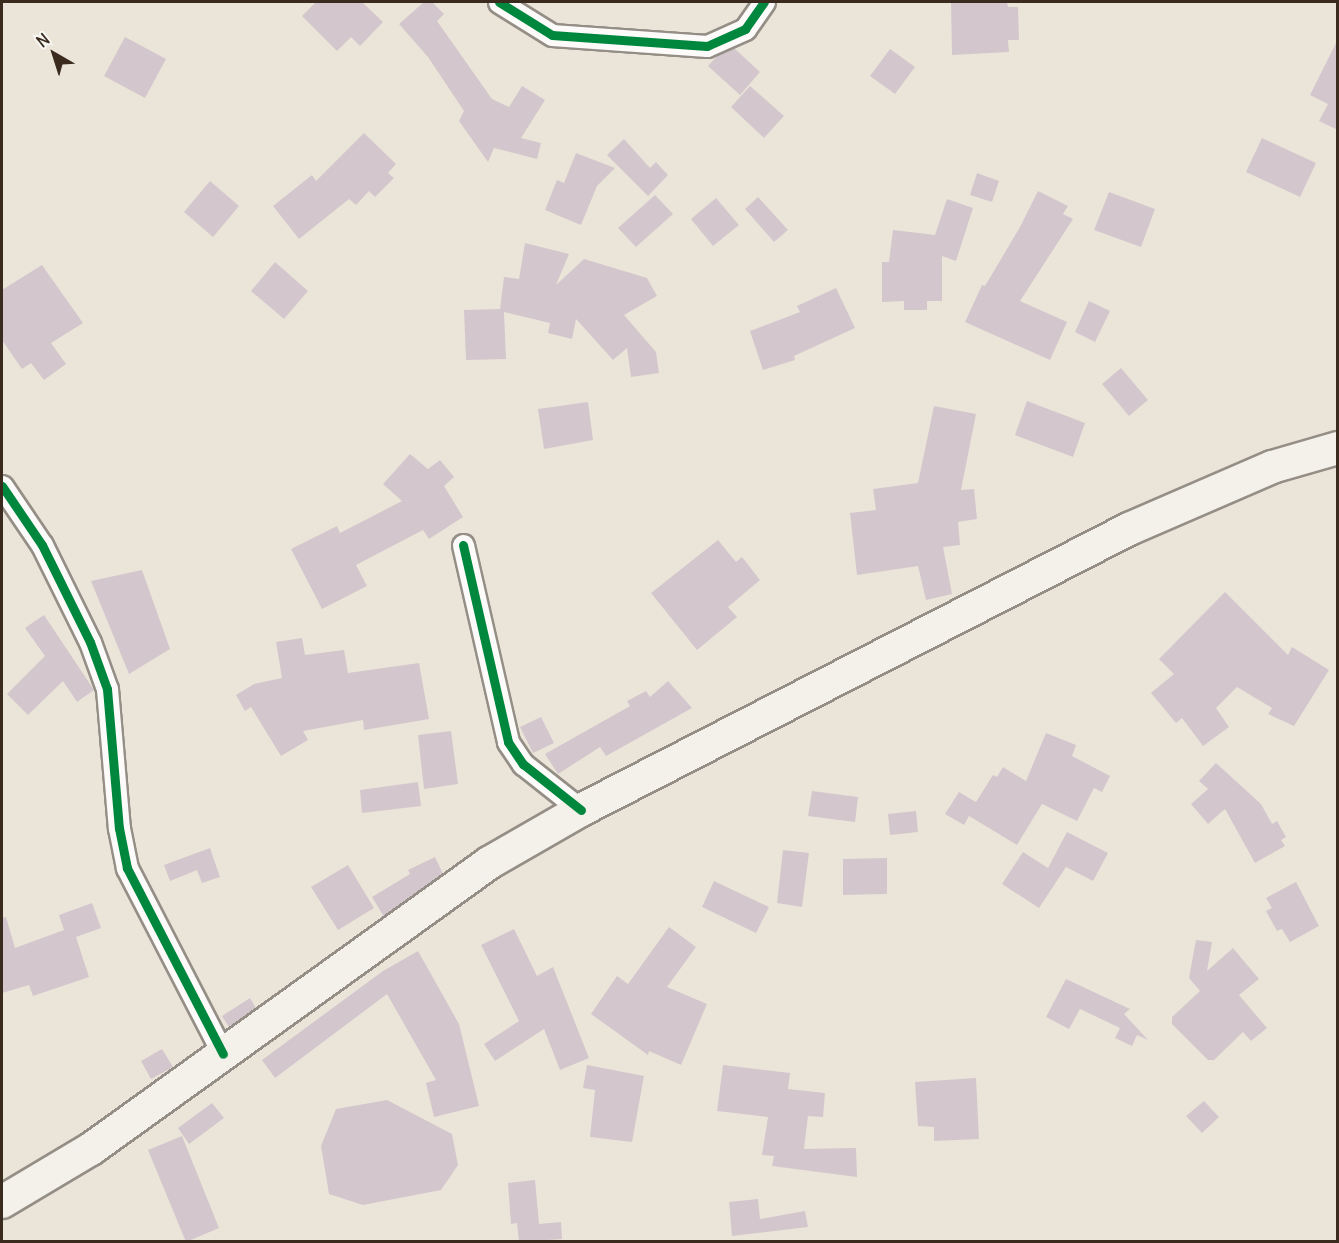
<!DOCTYPE html>
<html>
<head>
<meta charset="utf-8">
<style>
  body { margin:0 }
  #map { position:relative; width:1339px; height:1243px; overflow:hidden; background:#ebe5d9; font-family:Delius,sans-serif }
  div>[style] { position:absolute }
  [style*='--x'] { left:calc(var(--x)*1px); top:calc(var(--y)*1px); width:calc(var(--w)*1px); rotate:calc(var(--a)*1deg) }
  .building>* { inset:0; background:#d3c7cd }
  .roads { filter:drop-shadow(2px 0 #948e86) drop-shadow(-2px 0 #948e86) drop-shadow(0 2px #948e86) drop-shadow(0 -2px #948e86) }
  .street>* { height:21px; margin:-10.5px; padding:0 10.5px; transform-origin:10.5px; border-radius:10.5px; background:#fcfbf9 }
  .secondary>* { height:32px; margin:-16px; padding:0 16px; transform-origin:16px; border-radius:16px; background:#f4f1eb }
  .cycleway>* { height:9px; margin:-4.5px; padding:0 4.5px; transform-origin:4.5px; border-radius:4.5px; background:#00873e }
  span { translate:-50% -50%; white-space:nowrap; text-align:center; line-height:1.15; -webkit-text-stroke:5px #f6f6f2; paint-order:stroke }
  .frame { position:absolute; inset:0; border:3px solid #3b2a1e; pointer-events:none }
  .north { position:absolute; left:24px; top:24px; width:60px; height:60px; -webkit-text-stroke:4px #f6f6f2; paint-order:stroke; rotate:321deg; font-size:16px; font-weight:700; line-height:24px; text-align:center; color:#3b2a1e }
  .north::after { content:''; display:block; margin:auto; width:21px; height:27px; background:#3b2a1e; clip-path:polygon(50% 0,100% 100%,50% 72%,0 100%) }
</style>
</head>
<body>
<div id="map">
  <div class="building">
    <i style="clip-path:polygon(316px 2px,362px 2px,383px 22px,360px 46px,351px 37px,337px 51px,302px 16px)"></i>
    <i style="clip-path:polygon(424px 2px,432px 2px,444px 14px,437px 21px,492px 99px,509px 107px,522px 86px,545px 100px,521px 138px,541px 143px,537px 159px,494px 148px,488px 162px,459px 121px,464px 111px,428px 57px,399px 24px)"></i>
    <i style="clip-path:polygon(951px 2px,1007px 2px,1008px 7px,1018px 7px,1019px 40px,1008px 40px,1009px 52px,952px 55px)"></i>
    <i style="clip-path:polygon(125px 37px,166px 59px,145px 98px,104px 76px)"></i>
    <i style="clip-path:polygon(1338px 39px,1338px 130px,1319px 121px,1328px 104px,1310px 95px)"></i>
    <i style="clip-path:polygon(734px 48px,760px 72px,740px 95px,708px 66px,718px 55px)"></i>
    <i style="clip-path:polygon(890px 49px,915px 67px,895px 94px,870px 76px)"></i>
    <i style="clip-path:polygon(750px 86px,784px 116px,764px 138px,731px 107px)"></i>
    <i style="clip-path:polygon(364px 133px,396px 164px,388px 173px,394px 178px,375px 197px,369px 191px,356px 205px,349px 199px,299px 239px,273px 206px,312px 175px,316px 181px)"></i>
    <i style="clip-path:polygon(1262px 138px,1316px 163px,1300px 197px,1246px 172px)"></i>
    <i style="clip-path:polygon(624px 139px,650px 168px,656px 162px,668px 175px,648px 196px,607px 155px)"></i>
    <i style="clip-path:polygon(576px 153px,615px 168px,597px 186px,581px 225px,545px 210px,557px 180px,564px 183px)"></i>
    <i style="clip-path:polygon(977px 173px,999px 181px,992px 202px,970px 195px)"></i>
    <i style="clip-path:polygon(210px 181px,239px 206px,213px 237px,184px 212px)"></i>
    <i style="clip-path:polygon(1038px 191px,1068px 206px,1063px 214px,1073px 219px,1020px 301px,1067px 322px,1050px 360px,965px 322px,982px 285px,985px 286px,1020px 227px)"></i>
    <i style="clip-path:polygon(1109px 192px,1155px 209px,1141px 247px,1094px 230px)"></i>
    <i style="clip-path:polygon(655px 195px,673px 214px,636px 247px,618px 228px)"></i>
    <i style="clip-path:polygon(758px 197px,788px 230px,774px 242px,745px 209px)"></i>
    <i style="clip-path:polygon(716px 198px,739px 225px,713px 246px,691px 219px)"></i>
    <i style="clip-path:polygon(947px 199px,973px 208px,956px 261px,942px 256px,942px 301px,927px 301px,927px 310px,904px 310px,904px 301px,882px 302px,882px 262px,889px 262px,893px 230px,935px 235px)"></i>
    <i style="clip-path:polygon(525px 243px,569px 254px,556px 285px,584px 259px,647px 278px,657px 296px,624px 315px,656px 352px,659px 373px,631px 377px,627px 348px,613px 360px,576px 319px,572px 339px,548px 333px,550px 323px,504px 312px,506px 359px,466px 360px,464px 310px,500px 309px,504px 277px,519px 279px)"></i>
    <i style="clip-path:polygon(275px 262px,308px 291px,284px 319px,251px 291px)"></i>
    <i style="clip-path:polygon(42px 265px,83px 323px,51px 343px,66px 364px,44px 380px,31px 363px,22px 369px,2px 340px,2px 290px)"></i>
    <i style="clip-path:polygon(836px 288px,855px 328px,794px 356px,795px 360px,763px 370px,750px 331px,800px 312px,797px 306px)"></i>
    <i style="clip-path:polygon(1089px 301px,1110px 311px,1095px 342px,1075px 332px)"></i>
    <i style="clip-path:polygon(1121px 368px,1148px 400px,1129px 416px,1102px 384px)"></i>
    <i style="clip-path:polygon(1027px 401px,1085px 423px,1073px 457px,1015px 435px)"></i>
    <i style="clip-path:polygon(588px 402px,593px 440px,544px 449px,538px 409px)"></i>
    <i style="clip-path:polygon(934px 406px,976px 414px,961px 490px,974px 489px,977px 519px,958px 522px,960px 545px,943px 547px,952px 594px,926px 600px,918px 566px,857px 575px,850px 513px,876px 510px,873px 489px,918px 483px)"></i>
    <i style="clip-path:polygon(410px 454px,428px 469px,440px 460px,454px 477px,444px 486px,463px 517px,429px 539px,423px 530px,356px 565px,367px 586px,322px 609px,291px 549px,337px 526px,340px 533px,402px 501px,383px 484px)"></i>
    <i style="clip-path:polygon(718px 540px,736px 562px,742px 557px,760px 580px,728px 607px,737px 617px,697px 650px,651px 593px)"></i>
    <i style="clip-path:polygon(142px 570px,170px 649px,129px 674px,91px 581px)"></i>
    <i style="clip-path:polygon(1225px 592px,1288px 655px,1292px 647px,1329px 670px,1294px 726px,1268px 714px,1272px 708px,1237px 687px,1216px 708px,1229px 727px,1203px 746px,1182px 718px,1176px 723px,1151px 693px,1174px 674px,1159px 659px)"></i>
    <i style="clip-path:polygon(44px 615px,94px 690px,77px 702px,63px 681px,28px 715px,7px 694px,45px 656px,25px 628px)"></i>
    <i style="clip-path:polygon(302px 638px,305px 655px,344px 650px,348px 673px,419px 663px,429px 719px,364px 730px,363px 720px,303px 731px,308px 740px,281px 756px,251px 707px,245px 711px,236px 695px,254px 684px,282px 678px,276px 642px)"></i>
    <i style="clip-path:polygon(668px 681px,692px 708px,606px 756px,600px 747px,558px 774px,545px 754px,630px 706px,627px 701px,646px 691px,650px 697px)"></i>
    <i style="clip-path:polygon(541px 717px,554px 743px,533px 753px,520px 727px)"></i>
    <i style="clip-path:polygon(451px 731px,458px 784px,424px 789px,418px 735px)"></i>
    <i style="clip-path:polygon(1046px 733px,1076px 745px,1072px 756px,1110px 776px,1102px 792px,1094px 788px,1077px 821px,1042px 804px,1017px 845px,969px 816px,964px 825px,945px 814px,959px 792px,976px 802px,993px 775px,997px 777px,1003px 767px,1026px 781px)"></i>
    <i style="clip-path:polygon(1216px 763px,1261px 804px,1272px 824px,1277px 821px,1286px 837px,1281px 840px,1285px 846px,1255px 863px,1225px 809px,1208px 824px,1191px 804px,1208px 789px,1199px 781px)"></i>
    <i style="clip-path:polygon(418px 782px,421px 806px,362px 813px,360px 790px)"></i>
    <i style="clip-path:polygon(812px 791px,858px 797px,855px 822px,808px 816px)"></i>
    <i style="clip-path:polygon(916px 811px,918px 832px,890px 835px,888px 814px)"></i>
    <i style="clip-path:polygon(1067px 832px,1108px 853px,1093px 881px,1066px 867px,1039px 908px,1002px 884px,1023px 852px,1048px 868px)"></i>
    <i style="clip-path:polygon(210px 848px,220px 877px,202px 883px,197px 870px,170px 881px,164px 865px)"></i>
    <i style="clip-path:polygon(783px 850px,809px 853px,802px 907px,777px 903px)"></i>
    <i style="clip-path:polygon(435px 857px,443px 874px,384px 917px,372px 897px,410px 874px,408px 870px)"></i>
    <i style="clip-path:polygon(887px 858px,887px 894px,843px 895px,843px 859px)"></i>
    <i style="clip-path:polygon(348px 865px,374px 908px,338px 930px,311px 887px)"></i>
    <i style="clip-path:polygon(714px 881px,769px 907px,756px 933px,702px 907px)"></i>
    <i style="clip-path:polygon(1296px 882px,1319px 926px,1290px 942px,1282px 929px,1277px 931px,1266px 911px,1272px 908px,1266px 898px)"></i>
    <i style="clip-path:polygon(92px 903px,101px 928px,76px 937px,89px 977px,33px 996px,29px 985px,2px 993px,2px 918px,6px 917px,15px 948px,64px 930px,59px 915px)"></i>
    <i style="clip-path:polygon(669px 927px,696px 947px,667px 987px,707px 1004px,681px 1065px,649px 1051px,648px 1055px,591px 1014px,617px 976px,628px 984px)"></i>
    <i style="clip-path:polygon(514px 929px,537px 976px,553px 967px,589px 1058px,560px 1070px,544px 1029px,495px 1061px,484px 1044px,519px 1021px,481px 945px)"></i>
    <i style="clip-path:polygon(1196px 940px,1212px 942px,1207px 971px,1233px 948px,1259px 979px,1239px 995px,1267px 1028px,1251px 1041px,1243px 1032px,1214px 1060px,1208px 1060px,1172px 1024px,1172px 1017px,1200px 991px,1189px 978px)"></i>
    <i style="clip-path:polygon(418px 951px,459px 1024px,479px 1106px,434px 1117px,426px 1083px,436px 1080px,387px 994px,275px 1078px,262px 1060px,383px 971px)"></i>
    <i style="clip-path:polygon(1066px 979px,1130px 1009px,1124px 1014px,1148px 1040px,1137px 1035px,1132px 1046px,1115px 1038px,1120px 1028px,1080px 1009px,1069px 1029px,1046px 1017px)"></i>
    <i style="clip-path:polygon(250px 998px,256px 1008px,229px 1027px,222px 1016px)"></i>
    <i style="clip-path:polygon(162px 1049px,173px 1067px,151px 1079px,141px 1061px)"></i>
    <i style="clip-path:polygon(587px 1065px,644px 1076px,632px 1142px,590px 1137px,595px 1090px,583px 1088px)"></i>
    <i style="clip-path:polygon(723px 1065px,790px 1073px,788px 1089px,825px 1093px,823px 1117px,808px 1116px,804px 1149px,856px 1148px,857px 1177px,772px 1166px,774px 1156px,762px 1155px,768px 1117px,717px 1111px)"></i>
    <i style="clip-path:polygon(976px 1078px,979px 1139px,934px 1141px,934px 1127px,918px 1126px,915px 1082px)"></i>
    <i style="clip-path:polygon(387px 1100px,452px 1134px,458px 1165px,441px 1190px,363px 1205px,329px 1194px,321px 1146px,336px 1109px)"></i>
    <i style="clip-path:polygon(1204px 1101px,1219px 1117px,1202px 1133px,1186px 1116px)"></i>
    <i style="clip-path:polygon(212px 1103px,224px 1118px,189px 1144px,178px 1128px)"></i>
    <i style="clip-path:polygon(182px 1136px,219px 1228px,186px 1242px,148px 1150px)"></i>
    <i style="clip-path:polygon(535px 1180px,539px 1224px,561px 1222px,562px 1239px,519px 1242px,517px 1223px,511px 1224px,508px 1183px)"></i>
    <i style="clip-path:polygon(758px 1199px,760px 1219px,805px 1211px,808px 1227px,732px 1236px,729px 1202px)"></i>
  </div>
  <div class="roads">
    <div class="street">
      <i style="--x:499;--y:2;--w:62;--a:31.9"></i>
      <i style="--x:552;--y:35;--w:155;--a:4.1"></i>
      <i style="--x:707;--y:46;--w:42;--a:-24.1"></i>
      <i style="--x:745;--y:29;--w:33;--a:-55"></i>
      <i style="--x:2;--y:486;--w:71;--a:55.9"></i>
      <i style="--x:42;--y:545;--w:108;--a:63.7"></i>
      <i style="--x:90;--y:642;--w:50;--a:70.1"></i>
      <i style="--x:107;--y:689;--w:140;--a:85.1"></i>
      <i style="--x:119;--y:828;--w:41;--a:78.7"></i>
      <i style="--x:127;--y:868;--w:209;--a:62.7"></i>
      <i style="--x:463;--y:545;--w:202;--a:77.1"></i>
      <i style="--x:508;--y:742;--w:27;--a:56"></i>
      <i style="--x:523;--y:764;--w:74;--a:38.4"></i>
    </div>
    <div class="secondary">
      <i style="--x:2;--y:1202;--w:104;--a:-30.8"></i>
      <i style="--x:91;--y:1149;--w:490;--a:-35.7"></i>
      <i style="--x:489;--y:863;--w:106;--a:-29.9"></i>
      <i style="--x:581;--y:810;--w:616;--a:-27.15"></i>
      <i style="--x:1129;--y:529;--w:156;--a:-23.4"></i>
      <i style="--x:1272;--y:467;--w:69;--a:-16.1"></i>
    </div>
  </div>
  <div class="cycleway">
    <i style="--x:499;--y:2;--w:62;--a:31.9"></i>
    <i style="--x:552;--y:35;--w:155;--a:4.1"></i>
    <i style="--x:707;--y:46;--w:42;--a:-24.1"></i>
    <i style="--x:745;--y:29;--w:33;--a:-55"></i>
    <i style="--x:2;--y:486;--w:71;--a:55.9"></i>
    <i style="--x:42;--y:545;--w:108;--a:63.7"></i>
    <i style="--x:90;--y:642;--w:50;--a:70.1"></i>
    <i style="--x:107;--y:689;--w:140;--a:85.1"></i>
    <i style="--x:119;--y:828;--w:41;--a:78.7"></i>
    <i style="--x:127;--y:868;--w:209;--a:62.7"></i>
    <i style="--x:463;--y:545;--w:202;--a:77.1"></i>
    <i style="--x:508;--y:742;--w:27;--a:56"></i>
    <i style="--x:523;--y:764;--w:74;--a:38.4"></i>
  </div>
  <div class="frame"></div>
  <div class="north">N</div>
</div>
</body>
</html>
